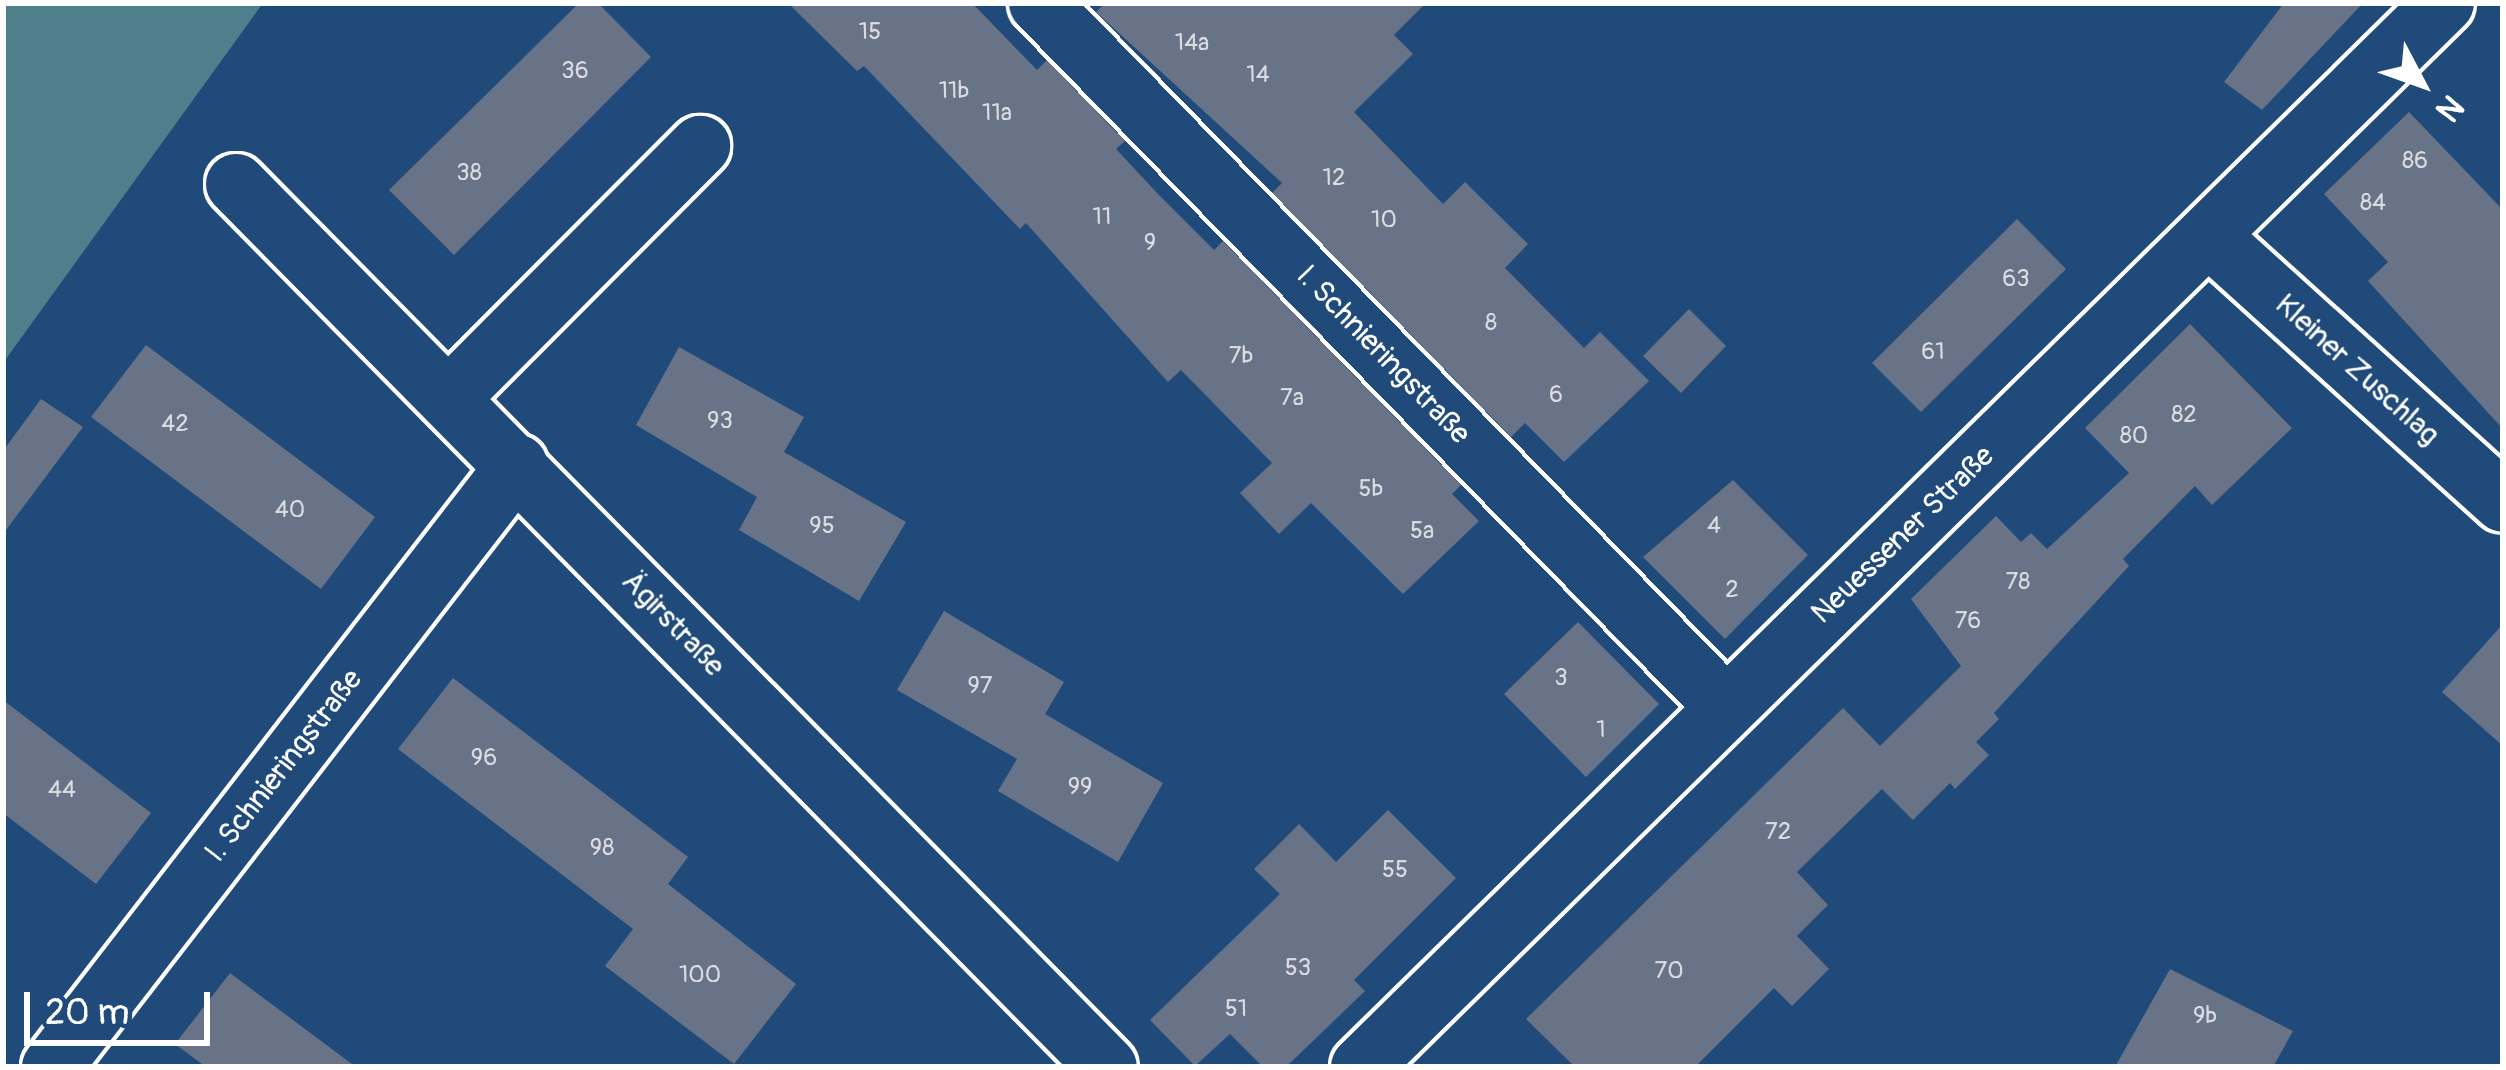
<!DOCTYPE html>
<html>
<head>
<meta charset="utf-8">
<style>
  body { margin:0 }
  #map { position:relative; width:2506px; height:1070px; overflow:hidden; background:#1f4a7a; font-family:Pangolin,sans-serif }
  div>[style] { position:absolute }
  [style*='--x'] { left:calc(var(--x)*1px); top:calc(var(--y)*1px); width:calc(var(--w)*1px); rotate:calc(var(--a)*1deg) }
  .green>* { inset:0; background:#4e7f8a }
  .building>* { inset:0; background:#697388 }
  .roads { filter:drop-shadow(3px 0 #fff) drop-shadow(-3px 0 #fff) drop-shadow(0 3px #fff) drop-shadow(0 -3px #fff) }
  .minor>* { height:60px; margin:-30px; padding:0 30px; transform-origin:30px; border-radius:30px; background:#1f4a7a }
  span { translate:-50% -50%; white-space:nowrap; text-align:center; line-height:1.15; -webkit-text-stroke:9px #1f4a7a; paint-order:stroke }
  .number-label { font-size:24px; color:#dadce1 }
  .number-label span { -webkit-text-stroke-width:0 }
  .street-label { font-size:30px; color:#fff }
  .frame { position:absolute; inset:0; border:6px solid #fff; pointer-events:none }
  .north { position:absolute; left:2362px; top:24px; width:120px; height:120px; -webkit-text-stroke:9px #1f4a7a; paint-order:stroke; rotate:131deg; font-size:33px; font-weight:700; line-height:48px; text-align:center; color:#fff }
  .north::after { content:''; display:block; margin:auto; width:42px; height:54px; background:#fff; clip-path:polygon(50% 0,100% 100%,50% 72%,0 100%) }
  .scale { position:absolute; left:24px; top:992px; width:186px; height:54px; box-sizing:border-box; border:6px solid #fff; border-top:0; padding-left:15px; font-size:36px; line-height:42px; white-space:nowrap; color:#fff; -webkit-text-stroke:9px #1f4a7a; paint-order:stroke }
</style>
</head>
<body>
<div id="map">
  <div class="green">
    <i style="clip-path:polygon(3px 3px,263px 3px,3px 363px)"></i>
  </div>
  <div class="building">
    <i style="clip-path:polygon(579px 3px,598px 3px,651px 57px,454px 255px,389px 190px)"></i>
    <i style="clip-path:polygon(788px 3px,972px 3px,1037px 70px,1047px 60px,1125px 141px,1116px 149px,1158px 194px,1214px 250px,1223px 241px,1461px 485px,1452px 494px,1479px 521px,1403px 594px,1311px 503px,1279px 534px,1240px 493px,1272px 463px,1181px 370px,1168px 382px,1026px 223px,1020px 229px,864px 66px,857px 71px)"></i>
    <i style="clip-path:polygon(1105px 3px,1426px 3px,1394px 35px,1413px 54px,1354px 112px,1443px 204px,1465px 182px,1528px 244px,1505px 268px,1584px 348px,1600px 332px,1649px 381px,1564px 462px,1525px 423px,1511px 437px,1272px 193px,1282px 183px,1096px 12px)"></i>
    <i style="clip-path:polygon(2284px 3px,2363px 3px,2262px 110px,2224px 82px)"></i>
    <i style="clip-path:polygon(2409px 112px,2503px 210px,2503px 429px,2368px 281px,2388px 262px,2324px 194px)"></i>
    <i style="clip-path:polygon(2017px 219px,2066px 269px,1921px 412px,1872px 363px)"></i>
    <i style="clip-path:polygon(1689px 309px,1726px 346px,1681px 393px,1643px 356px)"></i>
    <i style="clip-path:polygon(2190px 324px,2292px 428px,2212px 505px,2195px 486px,2123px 559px,2129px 566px,1994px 713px,1999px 719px,1976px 742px,1989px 755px,1955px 789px,1950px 783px,1913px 820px,1882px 789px,1797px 872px,1828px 905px,1797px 936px,1829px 969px,1792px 1006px,1774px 988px,1695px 1067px,1575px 1067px,1526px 1019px,1843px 708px,1880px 746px,1961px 666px,1911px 599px,1996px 516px,2021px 542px,2031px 533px,2047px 549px,2129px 473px,2085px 428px)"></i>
    <i style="clip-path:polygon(146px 345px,375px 517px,321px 589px,91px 417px)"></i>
    <i style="clip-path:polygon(679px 347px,804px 417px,784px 452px,906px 522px,859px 601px,739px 530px,757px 497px,636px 425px)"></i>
    <i style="clip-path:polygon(41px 399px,83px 427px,3px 534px,3px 451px)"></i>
    <i style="clip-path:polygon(1733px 480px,1808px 555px,1725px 639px,1643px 557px)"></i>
    <i style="clip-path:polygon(944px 611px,1064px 682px,1045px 714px,1163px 783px,1118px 862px,998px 791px,1017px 759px,897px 690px)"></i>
    <i style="clip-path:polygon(1578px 622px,1659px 704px,1586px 777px,1504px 694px)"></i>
    <i style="clip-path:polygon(2503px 624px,2503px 746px,2442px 692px)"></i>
    <i style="clip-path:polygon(453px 678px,688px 857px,668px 884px,796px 984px,734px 1064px,605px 966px,633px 929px,398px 749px)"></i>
    <i style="clip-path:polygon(3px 700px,151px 813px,96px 884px,3px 813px)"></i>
    <i style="clip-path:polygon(1388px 810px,1456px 878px,1354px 980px,1365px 991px,1286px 1067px,1263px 1067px,1230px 1034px,1195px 1066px,1150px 1020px,1280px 894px,1254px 869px,1299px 824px,1336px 862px)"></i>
    <i style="clip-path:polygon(2170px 969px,2293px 1031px,2273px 1067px,2115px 1067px)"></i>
    <i style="clip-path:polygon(230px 973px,356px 1067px,206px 1067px,175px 1044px)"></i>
  </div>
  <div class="roads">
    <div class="minor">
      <i style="--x:1039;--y:3;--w:984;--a:45.7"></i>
      <i style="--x:236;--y:184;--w:1240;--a:45.39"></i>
      <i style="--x:2210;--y:237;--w:395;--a:42.1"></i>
      <i style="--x:449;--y:398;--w:356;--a:-45.1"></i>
      <i style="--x:52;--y:1067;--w:761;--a:-52.32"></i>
      <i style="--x:1361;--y:1067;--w:1518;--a:-44.49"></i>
    </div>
  </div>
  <div class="number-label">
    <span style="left:870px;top:32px">15</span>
    <span style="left:1192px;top:43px">14a</span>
    <span style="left:575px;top:71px">36</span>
    <span style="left:1258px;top:75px">14</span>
    <span style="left:954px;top:91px">11b</span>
    <span style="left:997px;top:113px">11a</span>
    <span style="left:2415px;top:161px">86</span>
    <span style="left:469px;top:173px">38</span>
    <span style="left:1334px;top:178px">12</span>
    <span style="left:2373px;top:203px">84</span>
    <span style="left:1102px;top:217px">11</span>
    <span style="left:1384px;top:220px">10</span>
    <span style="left:1150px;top:243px">9</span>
    <span style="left:2016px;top:279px">63</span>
    <span style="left:1491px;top:323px">8</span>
    <span style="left:1933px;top:352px">61</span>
    <span style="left:1241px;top:356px">7b</span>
    <span style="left:1556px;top:395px">6</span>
    <span style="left:1292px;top:398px">7a</span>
    <span style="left:2184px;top:415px">82</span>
    <span style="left:720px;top:421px">93</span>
    <span style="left:175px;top:424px">42</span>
    <span style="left:2134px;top:436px">80</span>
    <span style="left:1371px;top:489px">5b</span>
    <span style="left:290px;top:510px">40</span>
    <span style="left:822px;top:526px">95</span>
    <span style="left:1714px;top:526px">4</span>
    <span style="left:1422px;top:531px">5a</span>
    <span style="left:2018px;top:582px">78</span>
    <span style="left:1732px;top:590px">2</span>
    <span style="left:1968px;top:621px">76</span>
    <span style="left:1561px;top:678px">3</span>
    <span style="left:980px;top:686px">97</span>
    <span style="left:1601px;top:730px">1</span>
    <span style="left:484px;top:758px">96</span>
    <span style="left:1080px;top:787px">99</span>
    <span style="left:62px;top:790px">44</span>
    <span style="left:1778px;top:832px">72</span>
    <span style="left:602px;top:848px">98</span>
    <span style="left:1395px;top:870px">55</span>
    <span style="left:1298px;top:968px">53</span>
    <span style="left:1669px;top:971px">70</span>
    <span style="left:700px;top:975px">100</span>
    <span style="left:1236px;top:1009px">51</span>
    <span style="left:2205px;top:1016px">9b</span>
  </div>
  <div class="street-label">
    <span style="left:1383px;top:355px;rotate:46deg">I. Schnieringstraße</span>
    <span style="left:2357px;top:370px;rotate:42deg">Kleiner Zuschlag</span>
    <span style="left:1903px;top:535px;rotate:-44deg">Neuessener Straße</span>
    <span style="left:673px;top:624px;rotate:46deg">Ägirstraße</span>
    <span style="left:284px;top:766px;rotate:-52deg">I. Schnieringstraße</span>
  </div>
  <div class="frame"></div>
  <div class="north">N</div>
  <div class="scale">20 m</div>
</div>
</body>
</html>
